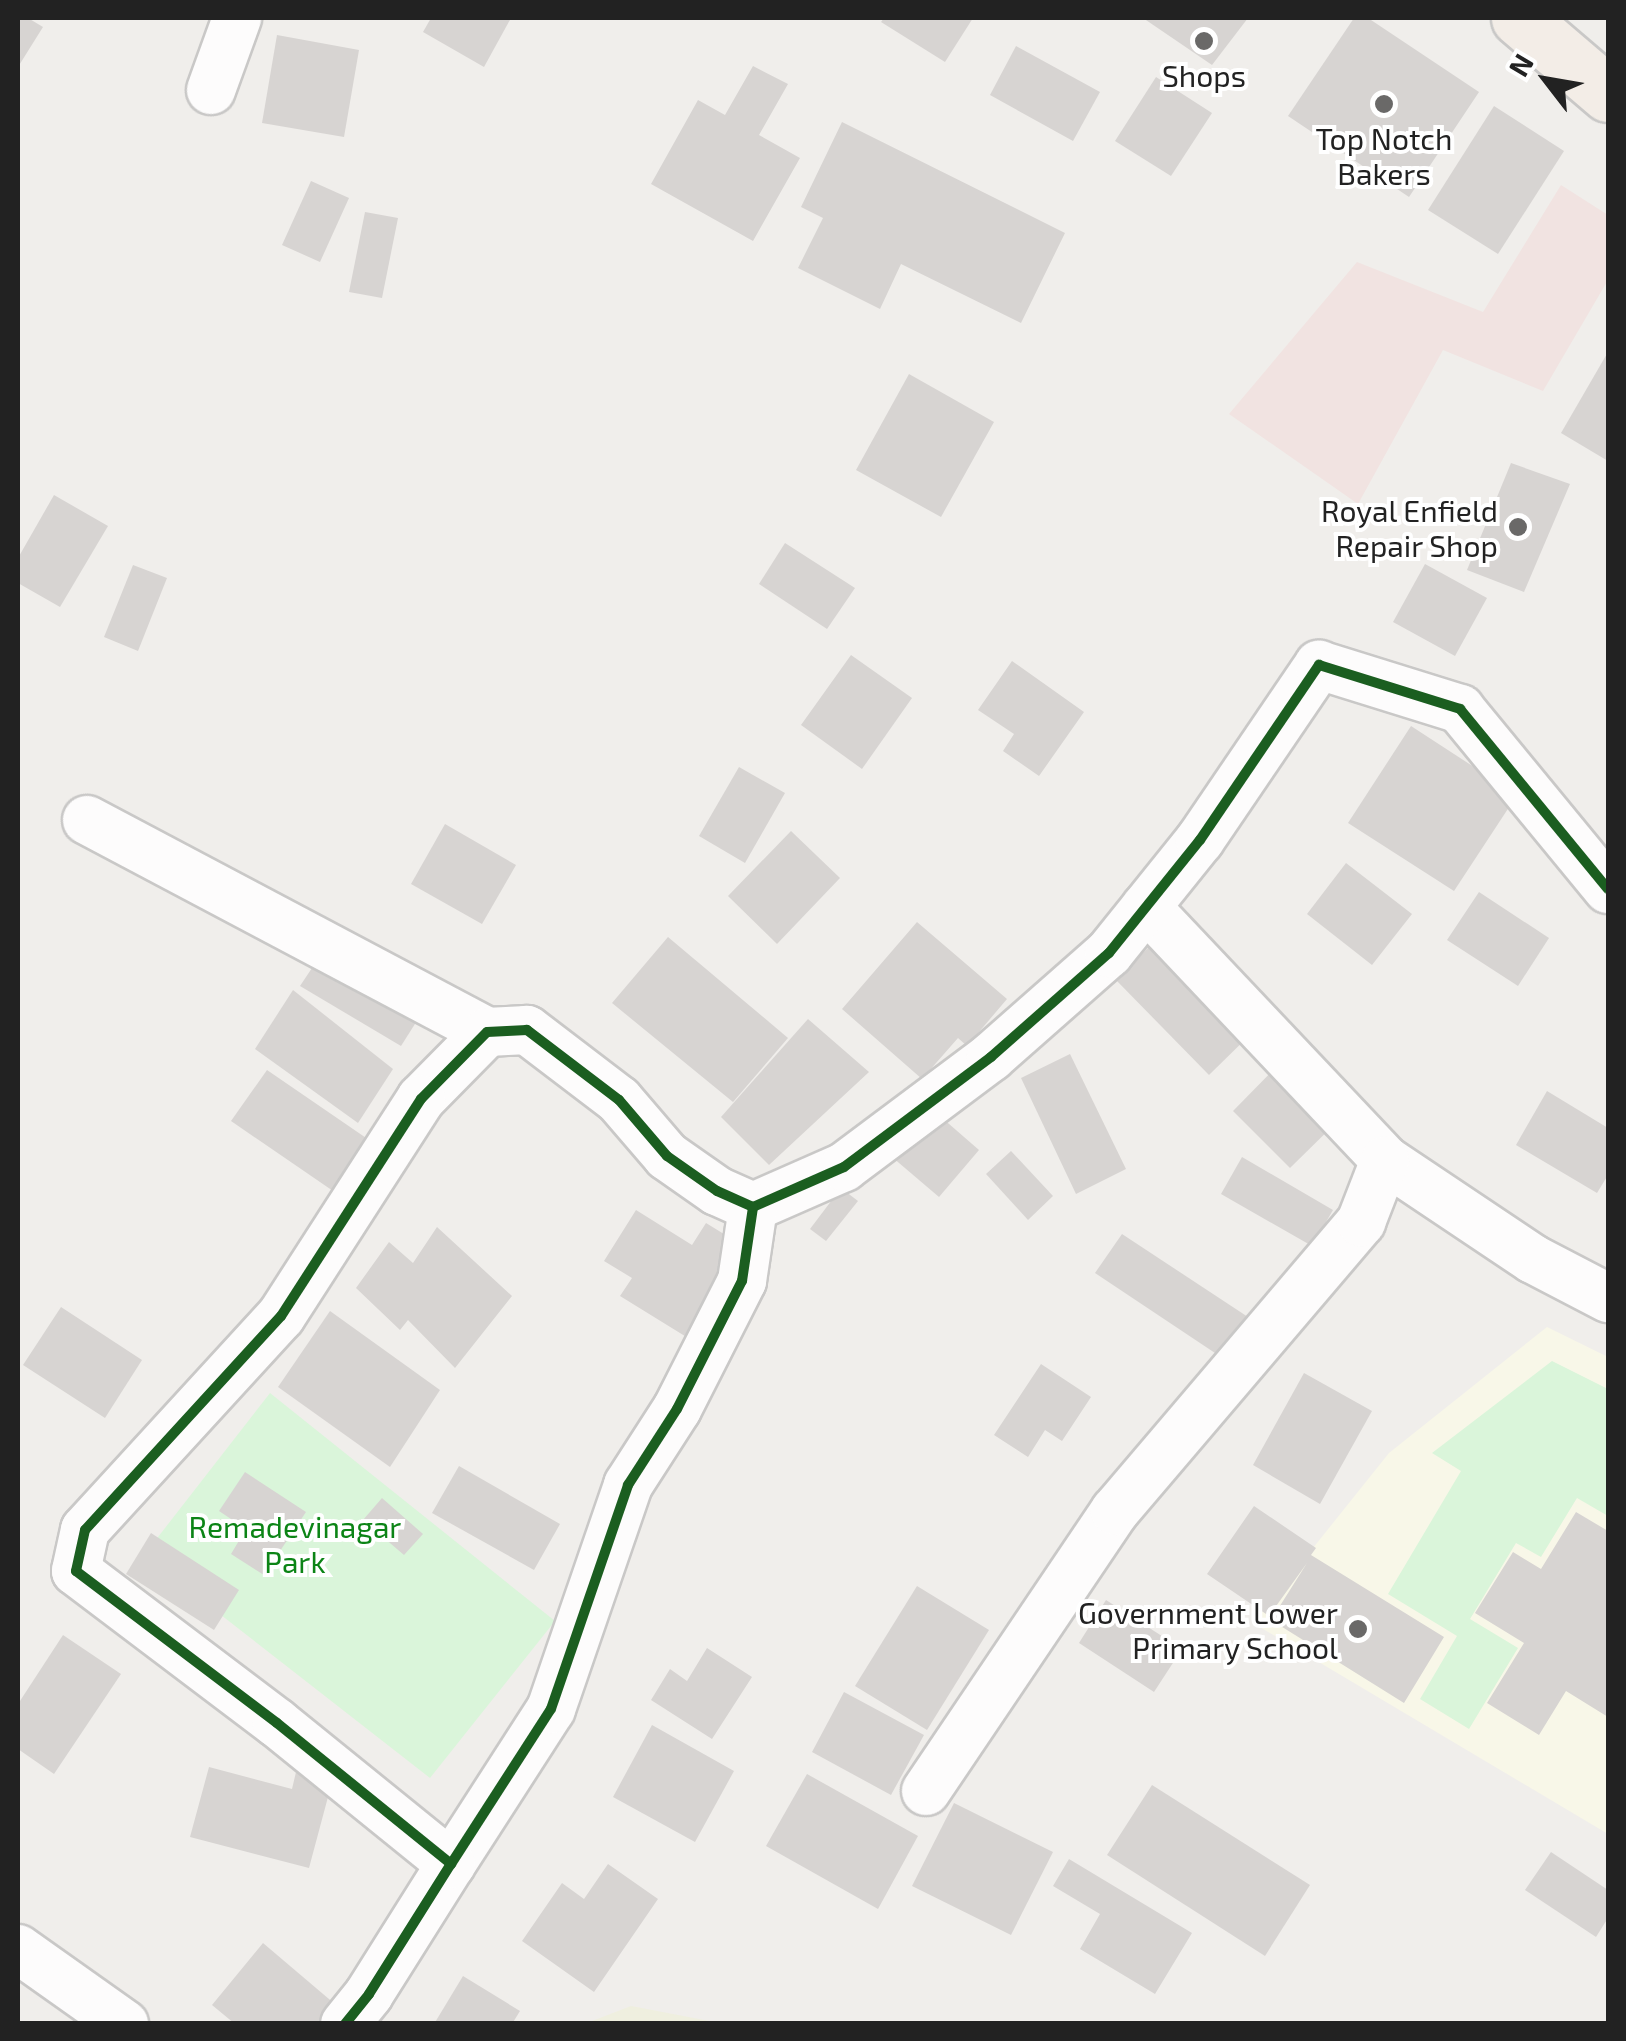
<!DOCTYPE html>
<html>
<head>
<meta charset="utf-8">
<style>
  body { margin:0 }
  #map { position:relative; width:1626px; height:2041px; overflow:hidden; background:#f0eeeb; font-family:"Exo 2",sans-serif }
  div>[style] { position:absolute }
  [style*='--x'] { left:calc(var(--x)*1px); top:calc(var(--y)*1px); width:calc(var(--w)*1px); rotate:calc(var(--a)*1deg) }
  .commercial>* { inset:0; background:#f1e3e1 }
  .education>* { inset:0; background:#f8f7e8 }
  .farmland>* { inset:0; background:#efefdf }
  .park>* { inset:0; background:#daf5da }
  .building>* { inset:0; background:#d7d4d2 }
  .roads { filter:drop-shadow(2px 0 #c9c8c7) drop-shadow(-2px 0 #c9c8c7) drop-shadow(0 2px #c9c8c7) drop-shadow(0 -2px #c9c8c7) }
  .street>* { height:48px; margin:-24px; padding:0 24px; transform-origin:24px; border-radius:24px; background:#fdfcfc }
  .primary>* { height:55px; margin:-27.5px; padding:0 27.5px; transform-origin:27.5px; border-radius:27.5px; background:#f3ede7 }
  .cycleway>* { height:10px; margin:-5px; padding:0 5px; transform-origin:5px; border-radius:5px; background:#1b5e20 }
  .dots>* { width:28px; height:28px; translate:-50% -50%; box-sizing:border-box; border:5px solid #fff; border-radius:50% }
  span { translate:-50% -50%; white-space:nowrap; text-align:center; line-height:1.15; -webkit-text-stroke:8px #fff; paint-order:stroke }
  .poi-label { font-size:30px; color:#222 }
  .right { translate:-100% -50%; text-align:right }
  .park-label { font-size:30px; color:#0c8416 }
  .frame { position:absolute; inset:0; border:20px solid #222; pointer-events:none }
  .north { position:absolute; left:1496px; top:30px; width:100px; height:100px; -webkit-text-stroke:8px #fff; paint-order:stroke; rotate:301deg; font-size:28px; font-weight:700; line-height:40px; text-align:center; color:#222 }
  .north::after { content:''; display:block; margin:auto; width:35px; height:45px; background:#222; clip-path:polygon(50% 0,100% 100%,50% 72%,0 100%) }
</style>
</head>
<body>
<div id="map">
  <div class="commercial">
    <i style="clip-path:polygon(1561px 185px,1608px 215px,1608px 280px,1543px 391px,1443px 350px,1358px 504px,1229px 414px,1357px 262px,1483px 312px)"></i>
  </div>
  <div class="education">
    <i style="clip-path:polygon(1547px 1327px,1608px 1357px,1608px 1834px,1253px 1623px,1389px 1453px)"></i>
  </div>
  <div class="farmland">
    <i style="clip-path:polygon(631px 2006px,720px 2023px,587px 2023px)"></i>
  </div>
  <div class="park">
    <i style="clip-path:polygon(1552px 1361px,1608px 1389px,1608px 1516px,1577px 1498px,1541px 1557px,1516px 1543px,1470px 1619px,1518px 1648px,1469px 1729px,1420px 1699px,1457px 1636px,1388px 1594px,1461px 1471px,1432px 1453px)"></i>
    <i style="clip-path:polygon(270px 1393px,555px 1621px,430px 1778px,144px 1555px)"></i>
  </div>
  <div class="building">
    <i style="clip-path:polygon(18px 18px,28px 18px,43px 27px,18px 67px)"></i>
    <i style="clip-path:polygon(431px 18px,511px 18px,484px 67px,423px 32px)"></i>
    <i style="clip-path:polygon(884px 18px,973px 18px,945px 62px,881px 22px)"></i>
    <i style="clip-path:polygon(1143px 18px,1248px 18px,1212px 65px)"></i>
    <i style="clip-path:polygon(1354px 18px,1368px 18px,1479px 92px,1409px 197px,1288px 116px)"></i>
    <i style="clip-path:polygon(277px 35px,359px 50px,344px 137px,262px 123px)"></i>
    <i style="clip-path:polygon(1016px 46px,1100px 92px,1073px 141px,990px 95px)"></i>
    <i style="clip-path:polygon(753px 66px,788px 84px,759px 135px,800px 158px,753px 241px,651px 184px,698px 100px,725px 115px)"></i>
    <i style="clip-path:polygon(1156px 77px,1212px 113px,1171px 176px,1115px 141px)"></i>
    <i style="clip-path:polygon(1494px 106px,1564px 151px,1498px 254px,1428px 210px)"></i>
    <i style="clip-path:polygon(842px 122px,1065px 233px,1021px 323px,901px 264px,880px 309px,798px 268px,823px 218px,801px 207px)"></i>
    <i style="clip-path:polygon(311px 181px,349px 198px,320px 262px,282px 245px)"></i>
    <i style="clip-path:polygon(365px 212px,398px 218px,382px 298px,349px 292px)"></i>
    <i style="clip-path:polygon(1608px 352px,1608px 461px,1561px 433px)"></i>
    <i style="clip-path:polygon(909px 374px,994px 422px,941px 517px,856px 470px)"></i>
    <i style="clip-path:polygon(1511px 463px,1570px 484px,1524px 592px,1467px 570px)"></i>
    <i style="clip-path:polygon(54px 495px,108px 526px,60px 607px,18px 583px,18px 558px)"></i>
    <i style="clip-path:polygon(785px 543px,855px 588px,827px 629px,759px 584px)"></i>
    <i style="clip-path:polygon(1425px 564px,1487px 598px,1455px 656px,1393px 622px)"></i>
    <i style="clip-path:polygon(133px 565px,167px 578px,138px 651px,104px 637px)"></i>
    <i style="clip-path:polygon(851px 655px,912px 698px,862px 769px,801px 725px)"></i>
    <i style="clip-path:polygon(1012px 661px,1084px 712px,1039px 776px,1003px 751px,1014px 734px,978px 710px)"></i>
    <i style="clip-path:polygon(1411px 726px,1517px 795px,1454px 891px,1348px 823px)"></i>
    <i style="clip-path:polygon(739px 767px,785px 793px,745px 863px,699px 836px)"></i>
    <i style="clip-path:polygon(445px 824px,516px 865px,482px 924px,411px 884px)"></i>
    <i style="clip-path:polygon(791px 831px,840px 878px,777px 944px,728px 896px)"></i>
    <i style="clip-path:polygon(1346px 863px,1412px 914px,1372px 965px,1307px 914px)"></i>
    <i style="clip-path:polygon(1479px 892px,1549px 938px,1518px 986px,1447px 940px)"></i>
    <i style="clip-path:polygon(917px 922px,1007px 999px,967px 1046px,958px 1038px,922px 1079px,842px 1009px)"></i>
    <i style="clip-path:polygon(338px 929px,439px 986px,401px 1046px,300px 986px)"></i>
    <i style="clip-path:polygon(1166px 930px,1260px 1025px,1209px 1075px,1116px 980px)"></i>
    <i style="clip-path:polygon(668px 937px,788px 1038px,733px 1102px,612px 1003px)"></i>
    <i style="clip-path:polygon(293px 990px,393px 1069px,358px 1123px,255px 1049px)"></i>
    <i style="clip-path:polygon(808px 1019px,869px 1072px,769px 1165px,721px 1117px)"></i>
    <i style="clip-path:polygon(1292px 1051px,1350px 1109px,1290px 1168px,1233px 1111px)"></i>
    <i style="clip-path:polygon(1070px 1054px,1126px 1169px,1076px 1194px,1021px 1078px)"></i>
    <i style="clip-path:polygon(267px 1070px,372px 1142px,336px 1193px,231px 1121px)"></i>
    <i style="clip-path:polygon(1547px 1091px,1608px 1128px,1608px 1175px,1597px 1193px,1516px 1145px)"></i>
    <i style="clip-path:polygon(933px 1110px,979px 1150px,939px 1197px,892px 1157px)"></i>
    <i style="clip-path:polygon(1011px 1151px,1053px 1196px,1028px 1220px,986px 1174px)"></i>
    <i style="clip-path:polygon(1242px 1157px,1333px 1210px,1312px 1246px,1221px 1194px)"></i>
    <i style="clip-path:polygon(841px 1188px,858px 1201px,826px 1241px,810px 1229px)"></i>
    <i style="clip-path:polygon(636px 1210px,692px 1245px,706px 1223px,758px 1255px,701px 1346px,620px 1296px,632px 1278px,604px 1261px)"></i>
    <i style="clip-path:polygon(437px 1227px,512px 1296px,455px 1368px,408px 1320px,400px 1330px,356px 1288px,389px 1242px,413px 1263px)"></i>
    <i style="clip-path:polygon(1122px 1234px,1248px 1317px,1221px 1357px,1095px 1273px)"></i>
    <i style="clip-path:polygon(61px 1307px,142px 1360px,105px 1418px,23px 1365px)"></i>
    <i style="clip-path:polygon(330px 1311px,440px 1390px,390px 1467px,278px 1387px)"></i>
    <i style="clip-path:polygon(1041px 1364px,1091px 1397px,1062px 1441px,1045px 1430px,1028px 1457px,994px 1435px)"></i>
    <i style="clip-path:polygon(1304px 1373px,1372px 1411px,1320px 1504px,1253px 1465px)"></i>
    <i style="clip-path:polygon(459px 1466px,560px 1524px,534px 1570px,432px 1513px)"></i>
    <i style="clip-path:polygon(245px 1472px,306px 1512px,264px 1575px,231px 1554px,246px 1529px,219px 1511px)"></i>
    <i style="clip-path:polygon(382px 1498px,423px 1534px,404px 1555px,363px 1520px)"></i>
    <i style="clip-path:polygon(1254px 1506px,1316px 1548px,1311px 1555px,1444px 1637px,1404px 1703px,1271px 1620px,1307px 1563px,1269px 1616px,1207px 1574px)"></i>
    <i style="clip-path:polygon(1576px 1512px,1608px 1531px,1608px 1717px,1566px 1691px,1539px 1735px,1487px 1703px,1524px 1643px,1475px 1613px,1513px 1552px,1541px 1569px)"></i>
    <i style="clip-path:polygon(151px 1533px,239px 1590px,214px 1630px,126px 1574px)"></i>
    <i style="clip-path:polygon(917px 1586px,989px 1630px,927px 1730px,855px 1686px)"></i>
    <i style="clip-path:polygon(1106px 1600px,1182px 1649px,1154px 1692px,1079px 1643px)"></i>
    <i style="clip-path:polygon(63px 1635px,121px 1674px,54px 1774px,18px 1749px,18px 1704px)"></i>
    <i style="clip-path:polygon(707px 1648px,752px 1677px,712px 1739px,651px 1700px,670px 1669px,687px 1681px)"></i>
    <i style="clip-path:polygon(844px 1692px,924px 1735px,891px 1795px,812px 1752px)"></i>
    <i style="clip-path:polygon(652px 1725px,734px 1771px,695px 1842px,613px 1797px)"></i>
    <i style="clip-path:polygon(209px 1767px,292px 1789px,296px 1772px,332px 1782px,309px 1868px,190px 1837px)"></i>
    <i style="clip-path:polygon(807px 1774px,918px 1836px,878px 1909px,766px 1846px)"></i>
    <i style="clip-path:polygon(1152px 1785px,1310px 1885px,1265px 1956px,1107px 1855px)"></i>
    <i style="clip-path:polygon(954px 1803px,1053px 1852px,1011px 1935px,912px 1886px)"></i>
    <i style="clip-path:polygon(1551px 1852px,1608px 1890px,1608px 1918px,1596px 1937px,1525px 1890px)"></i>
    <i style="clip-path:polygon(1069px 1859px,1192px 1933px,1155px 1994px,1080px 1949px,1100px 1914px,1053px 1886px)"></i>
    <i style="clip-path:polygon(608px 1864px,658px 1899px,594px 1992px,522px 1941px,562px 1883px,584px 1899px)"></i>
    <i style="clip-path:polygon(263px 1943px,336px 2005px,321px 2024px,235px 2024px,212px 2005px)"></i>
    <i style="clip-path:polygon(463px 1976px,520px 2011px,512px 2024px,434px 2024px)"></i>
  </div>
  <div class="roads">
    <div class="street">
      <i style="--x:211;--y:90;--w:77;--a:-70.1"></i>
      <i style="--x:87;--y:820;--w:453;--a:27.9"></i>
      <i style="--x:1146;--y:907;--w:348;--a:46.6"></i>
      <i style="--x:1385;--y:1160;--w:178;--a:33.8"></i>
      <i style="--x:1533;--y:1259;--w:85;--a:27.5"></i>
      <i style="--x:753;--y:1207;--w:99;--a:-23.7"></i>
      <i style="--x:844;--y:1167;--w:184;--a:-36.8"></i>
      <i style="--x:991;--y:1057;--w:157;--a:-41.4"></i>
      <i style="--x:1109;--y:953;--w:145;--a:-51.2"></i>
      <i style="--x:1200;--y:840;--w:212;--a:-55.8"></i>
      <i style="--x:1319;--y:665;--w:148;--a:17.3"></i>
      <i style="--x:1460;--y:709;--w:233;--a:50.6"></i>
      <i style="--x:926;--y:1791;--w:338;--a:-56"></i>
      <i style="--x:1115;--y:1511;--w:380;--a:-49.6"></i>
      <i style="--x:1361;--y:1222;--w:66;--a:-68.8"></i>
      <i style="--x:18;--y:1949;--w:130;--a:35.3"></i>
      <i style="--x:345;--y:2024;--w:38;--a:-51"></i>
      <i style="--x:369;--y:1994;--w:154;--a:-57.8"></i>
      <i style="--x:451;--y:1864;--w:184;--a:-57.2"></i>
      <i style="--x:551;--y:1709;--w:237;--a:-71"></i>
      <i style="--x:628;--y:1485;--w:90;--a:-57.2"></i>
      <i style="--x:677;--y:1409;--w:144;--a:-63.1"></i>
      <i style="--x:742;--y:1281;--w:75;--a:-81.5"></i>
      <i style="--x:753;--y:1207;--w:39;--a:-156"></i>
      <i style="--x:717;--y:1191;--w:61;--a:-145"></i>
      <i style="--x:667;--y:1156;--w:74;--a:-130.6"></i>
      <i style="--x:619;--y:1100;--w:116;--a:-142.7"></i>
      <i style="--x:527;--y:1030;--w:40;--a:177.1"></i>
      <i style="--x:487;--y:1032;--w:94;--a:134.6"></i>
      <i style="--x:421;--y:1099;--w:258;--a:122.8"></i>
      <i style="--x:281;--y:1316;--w:290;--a:132.5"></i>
      <i style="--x:85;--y:1530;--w:42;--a:102.4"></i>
      <i style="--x:76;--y:1571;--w:252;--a:37.1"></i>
      <i style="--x:277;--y:1723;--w:224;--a:39"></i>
    </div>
    <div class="primary">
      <i style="--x:1519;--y:18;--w:117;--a:40.5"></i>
    </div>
  </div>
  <div class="cycleway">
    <i style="--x:753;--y:1207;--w:99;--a:-23.7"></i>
    <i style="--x:844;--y:1167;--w:184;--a:-36.8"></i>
    <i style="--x:991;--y:1057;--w:157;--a:-41.4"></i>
    <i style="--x:1109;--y:953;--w:145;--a:-51.2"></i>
    <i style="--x:1200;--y:840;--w:212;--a:-55.8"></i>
    <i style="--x:1319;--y:665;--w:148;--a:17.3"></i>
    <i style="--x:1460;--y:709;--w:233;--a:50.6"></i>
    <i style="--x:345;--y:2024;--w:38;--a:-51"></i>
    <i style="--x:369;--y:1994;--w:154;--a:-57.8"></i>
    <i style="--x:451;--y:1864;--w:184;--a:-57.2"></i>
    <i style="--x:551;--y:1709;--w:237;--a:-71"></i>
    <i style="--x:628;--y:1485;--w:90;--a:-57.2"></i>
    <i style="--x:677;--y:1409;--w:144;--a:-63.1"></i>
    <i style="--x:742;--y:1281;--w:75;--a:-81.5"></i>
    <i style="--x:753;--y:1207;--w:39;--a:-156"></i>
    <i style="--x:717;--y:1191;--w:61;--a:-145"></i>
    <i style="--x:667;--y:1156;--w:74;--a:-130.6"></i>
    <i style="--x:619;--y:1100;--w:116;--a:-142.7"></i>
    <i style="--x:527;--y:1030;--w:40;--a:177.1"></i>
    <i style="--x:487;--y:1032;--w:94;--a:134.6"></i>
    <i style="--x:421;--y:1099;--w:258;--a:122.8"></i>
    <i style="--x:281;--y:1316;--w:290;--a:132.5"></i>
    <i style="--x:85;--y:1530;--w:42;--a:102.4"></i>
    <i style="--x:76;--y:1571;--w:252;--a:37.1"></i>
    <i style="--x:277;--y:1723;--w:224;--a:39"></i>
  </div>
  <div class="dots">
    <i style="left:1204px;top:41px;background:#6a6968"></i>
    <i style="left:1384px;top:104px;background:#6a6968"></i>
    <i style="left:1518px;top:527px;background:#6a6968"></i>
    <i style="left:1358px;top:1629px;background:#6a6968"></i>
  </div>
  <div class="poi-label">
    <span style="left:1204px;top:75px">Shops</span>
    <span style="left:1384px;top:155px">Top Notch<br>Bakers</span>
    <span class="right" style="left:1498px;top:527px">Royal Enfield<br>Repair Shop</span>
    <span class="right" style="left:1338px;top:1629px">Government Lower<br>Primary School</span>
  </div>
  <div class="park-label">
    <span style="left:295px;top:1543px">Remadevinagar<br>Park</span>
  </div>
  <div class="frame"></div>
  <div class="north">N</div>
</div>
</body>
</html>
